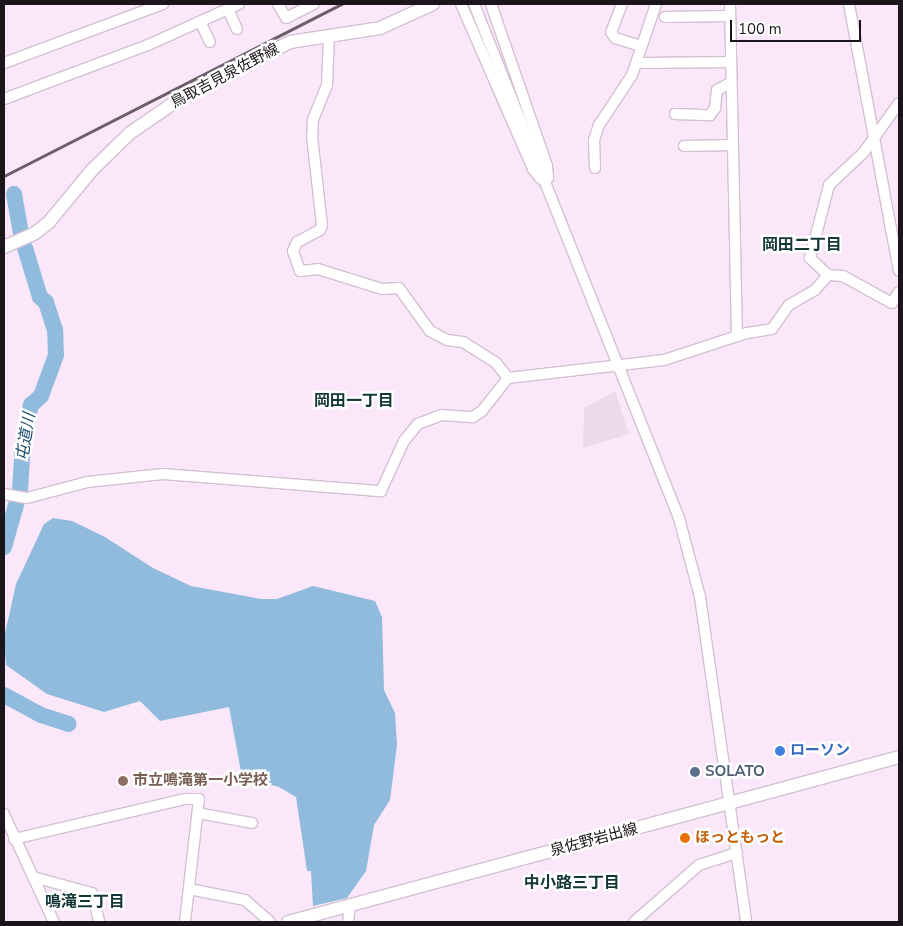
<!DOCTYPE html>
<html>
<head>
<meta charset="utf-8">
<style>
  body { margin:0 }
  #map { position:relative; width:903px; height:926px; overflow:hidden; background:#fbe7fa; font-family:"Nunito Sans","Noto Sans JP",sans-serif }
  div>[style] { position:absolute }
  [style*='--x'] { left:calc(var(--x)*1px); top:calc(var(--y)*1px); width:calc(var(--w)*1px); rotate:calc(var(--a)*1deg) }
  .industrial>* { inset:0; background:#ecdaea }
  .water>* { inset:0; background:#90bbdd }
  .river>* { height:16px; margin:-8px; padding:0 8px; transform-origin:8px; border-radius:8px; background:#90bbdd }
  .roads { filter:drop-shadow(1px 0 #d3c0d2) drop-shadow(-1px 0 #d3c0d2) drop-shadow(0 1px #d3c0d2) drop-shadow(0 -1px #d3c0d2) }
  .minor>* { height:10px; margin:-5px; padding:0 5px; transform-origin:5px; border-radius:5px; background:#fff }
  .major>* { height:12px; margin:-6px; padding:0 6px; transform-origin:6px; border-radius:6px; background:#fff }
  .rail>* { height:2.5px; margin:-1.25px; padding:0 1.25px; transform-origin:1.25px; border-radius:1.25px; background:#6a5e69 }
  .dots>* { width:14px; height:14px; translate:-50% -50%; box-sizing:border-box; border:2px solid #fff; border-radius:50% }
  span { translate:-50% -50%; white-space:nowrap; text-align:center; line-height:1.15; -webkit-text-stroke:5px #fff; paint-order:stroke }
  .street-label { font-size:15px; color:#1c151c }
  .shop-label { font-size:15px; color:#366cbe; font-weight:700 }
  .left { translate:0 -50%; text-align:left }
  .service-label { font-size:15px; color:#4e5e75; font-weight:700 }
  .education-label { font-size:15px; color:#785e54; font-weight:700 }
  .food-label { font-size:15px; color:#c56008; font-weight:700 }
  .neighbourhood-label { font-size:16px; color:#133636; font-weight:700 }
  .water-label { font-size:16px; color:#194b6d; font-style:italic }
  .frame { position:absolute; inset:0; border:5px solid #1c151c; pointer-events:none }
  .scale { position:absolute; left:730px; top:20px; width:131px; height:22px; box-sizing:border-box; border:2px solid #1c151c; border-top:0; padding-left:6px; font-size:15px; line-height:18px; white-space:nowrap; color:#1c151c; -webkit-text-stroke:4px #fff; paint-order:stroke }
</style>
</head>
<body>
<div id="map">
  <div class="industrial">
    <i style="clip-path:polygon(615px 391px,629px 434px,583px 448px,584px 408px)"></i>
  </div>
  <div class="water">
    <i style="clip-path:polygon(53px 518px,72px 521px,105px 537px,153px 568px,191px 586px,261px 599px,277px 599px,313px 586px,375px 601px,382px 617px,384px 690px,395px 713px,397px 745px,390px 800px,374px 825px,366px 871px,347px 898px,313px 906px,311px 871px,307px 871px,296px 797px,279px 787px,242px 777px,229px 707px,160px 721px,140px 701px,104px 712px,47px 694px,6px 665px,4px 638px,16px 584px,44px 524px)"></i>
  </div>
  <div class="river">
    <i style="--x:14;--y:194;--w:39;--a:80"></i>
    <i style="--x:4;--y:547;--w:58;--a:-74.1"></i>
    <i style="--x:20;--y:491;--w:49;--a:-86.5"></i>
    <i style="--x:23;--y:442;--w:38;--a:-78"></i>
    <i style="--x:31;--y:405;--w:13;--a:-42"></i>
    <i style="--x:41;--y:396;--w:44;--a:-69.9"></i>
    <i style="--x:56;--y:355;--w:25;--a:-92"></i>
    <i style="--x:55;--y:330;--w:29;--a:-108"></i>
    <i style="--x:46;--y:302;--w:8;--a:-140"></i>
    <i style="--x:40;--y:297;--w:51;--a:-107"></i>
    <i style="--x:4;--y:695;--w:42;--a:28.4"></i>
    <i style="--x:41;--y:715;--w:29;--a:18"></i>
  </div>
  <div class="roads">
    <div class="minor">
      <i style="--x:278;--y:4;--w:16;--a:60"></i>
      <i style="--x:286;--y:18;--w:31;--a:-27"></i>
      <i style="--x:461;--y:4;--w:180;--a:66.4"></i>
      <i style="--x:533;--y:169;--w:13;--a:51"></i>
      <i style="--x:474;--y:4;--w:553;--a:68.26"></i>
      <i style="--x:679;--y:518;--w:82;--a:75.1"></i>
      <i style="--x:700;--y:597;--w:328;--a:81.9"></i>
      <i style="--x:491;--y:4;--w:171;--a:70.9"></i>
      <i style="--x:547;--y:166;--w:12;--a:85"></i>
      <i style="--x:622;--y:4;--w:30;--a:111"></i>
      <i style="--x:611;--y:32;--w:7;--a:56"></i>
      <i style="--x:615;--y:38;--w:27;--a:17"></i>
      <i style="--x:730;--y:4;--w:332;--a:88.8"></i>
      <i style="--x:849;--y:4;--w:271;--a:79.4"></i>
      <i style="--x:228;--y:9;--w:22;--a:66"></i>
      <i style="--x:665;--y:17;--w:64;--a:-0.9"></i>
      <i style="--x:201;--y:23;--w:21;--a:65"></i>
      <i style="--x:329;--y:36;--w:49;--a:92.3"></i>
      <i style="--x:327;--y:85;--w:37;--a:112"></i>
      <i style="--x:313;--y:119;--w:17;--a:93"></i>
      <i style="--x:312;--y:136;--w:90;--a:83.6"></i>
      <i style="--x:322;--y:225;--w:5;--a:112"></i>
      <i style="--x:320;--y:230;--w:26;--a:152"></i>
      <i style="--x:297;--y:242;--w:10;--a:114"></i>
      <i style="--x:293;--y:251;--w:21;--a:71"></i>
      <i style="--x:300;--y:271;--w:18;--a:-6"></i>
      <i style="--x:318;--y:269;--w:67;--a:17.4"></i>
      <i style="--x:382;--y:289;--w:17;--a:-3"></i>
      <i style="--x:399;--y:288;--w:53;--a:54.2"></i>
      <i style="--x:430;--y:331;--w:19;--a:28"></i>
      <i style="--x:447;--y:340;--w:16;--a:7"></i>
      <i style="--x:463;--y:342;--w:39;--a:32"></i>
      <i style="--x:496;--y:363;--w:19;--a:51"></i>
      <i style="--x:508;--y:378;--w:157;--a:-6.6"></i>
      <i style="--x:664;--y:360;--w:87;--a:-18"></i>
      <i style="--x:747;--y:333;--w:25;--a:-9"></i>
      <i style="--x:772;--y:329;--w:29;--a:-55"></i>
      <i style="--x:789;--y:305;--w:30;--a:-30"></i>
      <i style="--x:815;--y:290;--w:20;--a:-49"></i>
      <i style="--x:828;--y:275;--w:15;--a:4"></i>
      <i style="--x:843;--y:276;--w:56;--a:28.9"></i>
      <i style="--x:892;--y:303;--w:13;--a:-58"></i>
      <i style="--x:4;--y:63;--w:170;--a:-20.4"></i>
      <i style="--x:642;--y:63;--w:88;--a:-0.7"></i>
      <i style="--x:4;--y:99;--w:154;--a:-20.6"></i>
      <i style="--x:148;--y:45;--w:100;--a:-24.3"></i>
      <i style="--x:675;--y:114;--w:35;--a:2"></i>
      <i style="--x:710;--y:115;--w:9;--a:-54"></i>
      <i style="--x:715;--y:108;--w:18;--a:-84"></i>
      <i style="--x:717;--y:90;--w:15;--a:-28"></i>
      <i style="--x:684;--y:146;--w:49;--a:-1.2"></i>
      <i style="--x:595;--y:168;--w:28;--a:-92"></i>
      <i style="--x:594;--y:140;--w:16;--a:-72"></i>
      <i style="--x:599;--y:125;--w:60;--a:-56.6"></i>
      <i style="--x:632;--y:75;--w:75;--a:-71.3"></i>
      <i style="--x:828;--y:275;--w:25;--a:-137"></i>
      <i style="--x:810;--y:258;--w:75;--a:-75.4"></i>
      <i style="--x:829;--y:185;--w:48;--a:-43.3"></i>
      <i style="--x:864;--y:152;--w:60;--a:-54.5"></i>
      <i style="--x:4;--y:494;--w:23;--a:10"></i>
      <i style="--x:27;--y:498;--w:62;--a:-14.9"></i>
      <i style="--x:87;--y:482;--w:76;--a:-6"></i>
      <i style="--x:163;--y:474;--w:219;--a:4.5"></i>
      <i style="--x:381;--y:491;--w:55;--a:-65.3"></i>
      <i style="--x:404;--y:441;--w:22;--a:-51"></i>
      <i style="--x:418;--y:424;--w:25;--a:-21"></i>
      <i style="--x:441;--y:415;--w:32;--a:4"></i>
      <i style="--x:473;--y:417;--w:11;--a:-34"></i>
      <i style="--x:482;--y:411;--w:42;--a:-51.8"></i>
      <i style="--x:198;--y:813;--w:55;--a:10.5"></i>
      <i style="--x:4;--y:814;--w:119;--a:65.2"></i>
      <i style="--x:14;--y:839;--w:176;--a:-13.2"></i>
      <i style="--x:185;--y:799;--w:14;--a:0"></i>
      <i style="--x:199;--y:799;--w:124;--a:96.5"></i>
      <i style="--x:33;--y:877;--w:61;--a:15.2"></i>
      <i style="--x:92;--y:893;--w:30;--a:76"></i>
      <i style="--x:189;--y:889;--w:57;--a:11.1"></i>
      <i style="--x:245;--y:900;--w:33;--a:41"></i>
      <i style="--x:348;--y:922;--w:16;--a:-83"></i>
      <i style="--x:634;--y:922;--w:86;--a:-41.2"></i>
      <i style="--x:699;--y:865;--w:40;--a:-18"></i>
    </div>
    <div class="major">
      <i style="--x:4;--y:247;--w:34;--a:-24"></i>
      <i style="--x:35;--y:233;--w:18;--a:-38"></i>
      <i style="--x:49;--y:222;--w:67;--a:-50.4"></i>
      <i style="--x:92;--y:170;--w:53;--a:-44.2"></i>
      <i style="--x:130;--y:133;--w:74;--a:-34.5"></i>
      <i style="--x:191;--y:91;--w:110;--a:-26.3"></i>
      <i style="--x:290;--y:42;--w:91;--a:-8.8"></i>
      <i style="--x:380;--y:28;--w:58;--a:-24.4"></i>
      <i style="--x:288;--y:922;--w:633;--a:-15.11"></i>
    </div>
  </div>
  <div class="rail">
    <i style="--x:4;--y:176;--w:379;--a:-27"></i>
  </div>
  <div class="dots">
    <i style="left:780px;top:751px;background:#3f7fe0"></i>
    <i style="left:695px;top:772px;background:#5c6f8a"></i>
    <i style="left:123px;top:781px;background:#8d6e63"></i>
    <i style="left:685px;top:838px;background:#e8710a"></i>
  </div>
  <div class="street-label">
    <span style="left:225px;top:76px;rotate:-28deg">鳥取吉見泉佐野線</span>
    <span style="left:594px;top:840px;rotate:-15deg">泉佐野岩出線</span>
  </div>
  <div class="shop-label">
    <span class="left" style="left:790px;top:751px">ローソン</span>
  </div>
  <div class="service-label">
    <span class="left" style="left:705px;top:772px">SOLATO</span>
  </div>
  <div class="education-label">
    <span class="left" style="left:133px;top:781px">市立鳴滝第一小学校</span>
  </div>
  <div class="food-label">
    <span class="left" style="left:695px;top:838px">ほっともっと</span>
  </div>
  <div class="neighbourhood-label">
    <span style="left:802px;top:245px">岡田二丁目</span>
    <span style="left:354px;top:401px">岡田一丁目</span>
    <span style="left:572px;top:883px">中小路三丁目</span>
    <span style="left:85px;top:902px">鳴滝三丁目</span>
  </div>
  <div class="water-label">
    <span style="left:26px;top:437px;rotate:-81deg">屯道川</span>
  </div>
  <div class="frame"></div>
  <div class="scale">100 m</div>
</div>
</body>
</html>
